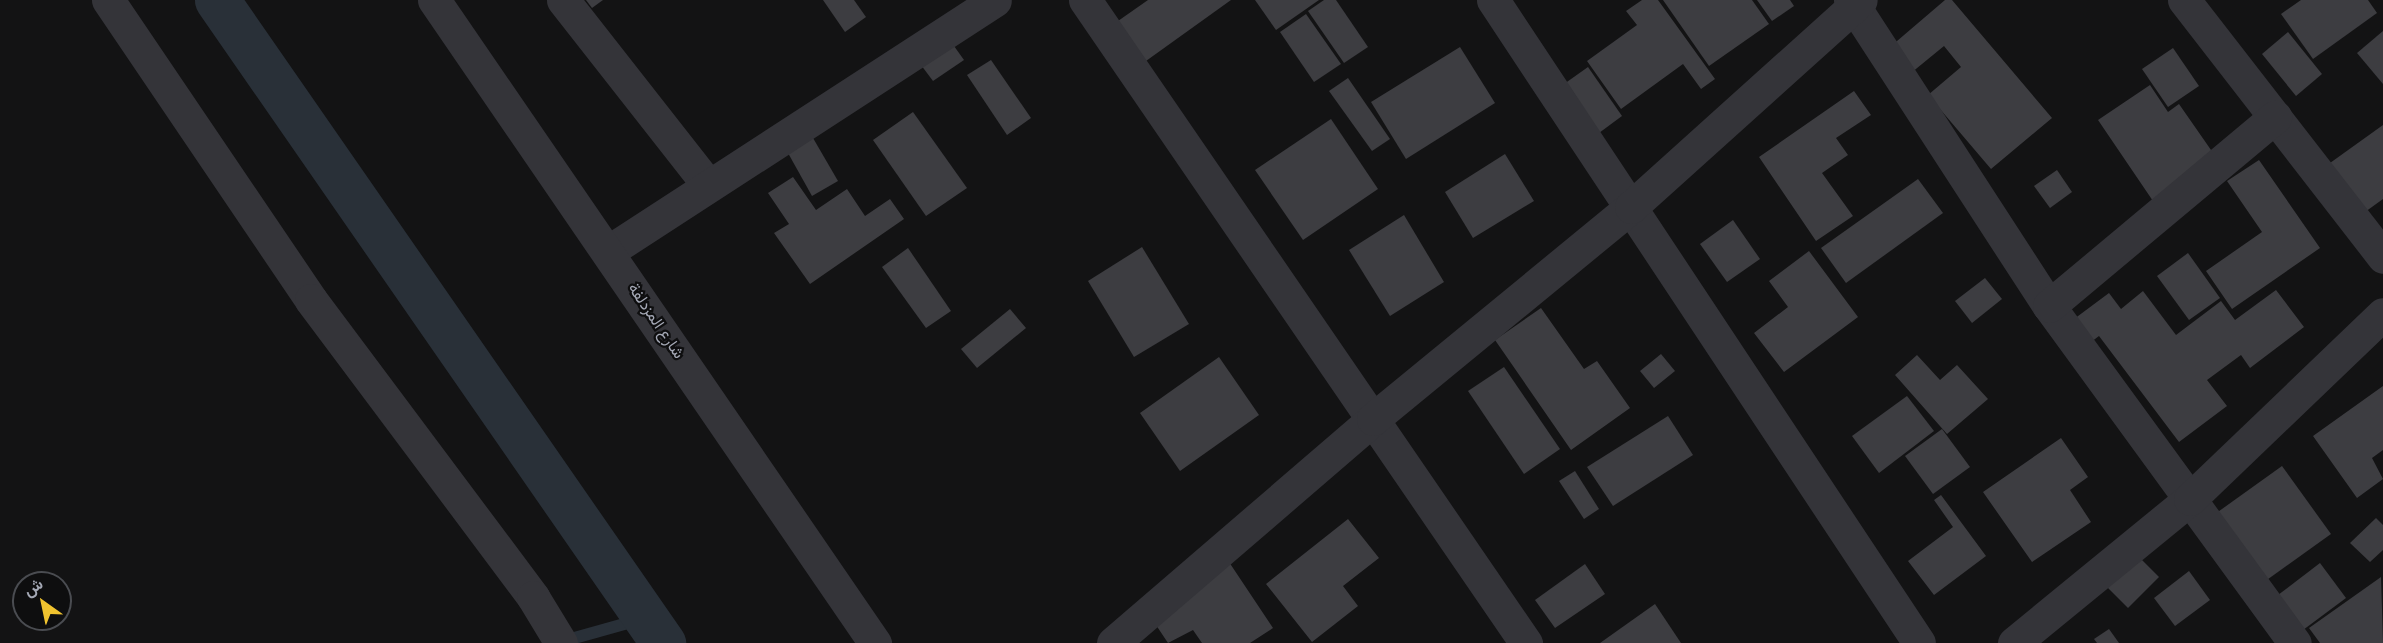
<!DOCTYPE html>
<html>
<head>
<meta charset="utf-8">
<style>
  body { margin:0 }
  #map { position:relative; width:2383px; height:643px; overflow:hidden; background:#131314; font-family:"Public Sans",Vazirmatn,sans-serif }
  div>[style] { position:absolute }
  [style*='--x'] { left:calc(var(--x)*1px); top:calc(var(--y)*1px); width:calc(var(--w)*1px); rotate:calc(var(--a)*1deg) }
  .stream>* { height:12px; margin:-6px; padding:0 6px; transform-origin:6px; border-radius:6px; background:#293038 }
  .canal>* { height:45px; margin:-22.5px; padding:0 22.5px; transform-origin:22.5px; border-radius:22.5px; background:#293038 }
  .building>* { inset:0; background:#3d3d41 }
  .minor>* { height:33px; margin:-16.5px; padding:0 16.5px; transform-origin:16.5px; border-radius:16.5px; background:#343439 }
  .tertiary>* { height:33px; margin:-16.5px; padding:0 16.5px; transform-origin:16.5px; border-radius:16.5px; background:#343439 }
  span { translate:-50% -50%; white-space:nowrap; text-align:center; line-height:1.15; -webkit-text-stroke:4.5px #0e0e0f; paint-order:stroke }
  .street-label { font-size:16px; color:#a4a8b5 }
  .north { position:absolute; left:12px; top:571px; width:60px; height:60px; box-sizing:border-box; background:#0e0e0f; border:2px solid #4a4c51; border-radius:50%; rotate:327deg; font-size:16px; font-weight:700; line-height:24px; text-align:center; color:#a4a8b5 }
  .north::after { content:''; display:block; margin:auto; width:21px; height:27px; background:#f0c32f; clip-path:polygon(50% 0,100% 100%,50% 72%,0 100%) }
</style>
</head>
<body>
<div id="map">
  <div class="stream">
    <i style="--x:560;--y:642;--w:89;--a:-15.6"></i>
  </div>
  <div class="canal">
    <i style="--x:217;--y:0;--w:783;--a:55.25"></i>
  </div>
  <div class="building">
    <i style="clip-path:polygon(586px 0,603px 0,592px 8px)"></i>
    <i style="clip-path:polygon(823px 0,854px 0,866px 17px,845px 32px)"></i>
    <i style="clip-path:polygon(1148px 0,1231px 0,1146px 61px,1118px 21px)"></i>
    <i style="clip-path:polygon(1255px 0,1319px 0,1276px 30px)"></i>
    <i style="clip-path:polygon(1324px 0,1336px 0,1368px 47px,1344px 63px,1308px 11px)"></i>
    <i style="clip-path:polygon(1642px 0,1658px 0,1715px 79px,1701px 89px,1683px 64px,1621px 109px,1587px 61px,1637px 25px,1626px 11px)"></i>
    <i style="clip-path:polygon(1663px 0,1752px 0,1769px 24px,1709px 66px)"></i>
    <i style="clip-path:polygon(1757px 0,1790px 0,1794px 6px,1772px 21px)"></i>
    <i style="clip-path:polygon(1945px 0,1952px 0,2052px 118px,1991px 169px,1928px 95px,1961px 67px,1944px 46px,1911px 73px,1890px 47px)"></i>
    <i style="clip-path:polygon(2301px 0,2368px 0,2377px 13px,2313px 59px,2281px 14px)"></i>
    <i style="clip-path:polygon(1306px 14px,1341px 64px,1314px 82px,1280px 32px)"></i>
    <i style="clip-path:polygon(2383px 31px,2383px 84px,2357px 53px)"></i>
    <i style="clip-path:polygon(2288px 32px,2322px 74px,2296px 96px,2262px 54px)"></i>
    <i style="clip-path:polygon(949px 39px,964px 60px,933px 81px,918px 61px)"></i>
    <i style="clip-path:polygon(1460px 47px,1495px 103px,1406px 159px,1371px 102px)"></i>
    <i style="clip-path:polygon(2173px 48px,2199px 86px,2168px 107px,2142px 69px)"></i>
    <i style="clip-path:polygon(991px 60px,1031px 118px,1007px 135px,967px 75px)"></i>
    <i style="clip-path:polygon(1588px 67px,1622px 116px,1599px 133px,1564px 84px)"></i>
    <i style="clip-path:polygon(1348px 78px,1390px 139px,1372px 151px,1329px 91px)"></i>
    <i style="clip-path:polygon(2150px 85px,2168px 112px,2179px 104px,2218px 160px,2155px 204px,2098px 120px)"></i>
    <i style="clip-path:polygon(1854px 91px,1871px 115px,1836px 138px,1848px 155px,1822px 173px,1853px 216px,1816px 241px,1759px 157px)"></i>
    <i style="clip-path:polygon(913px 112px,967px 188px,926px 216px,873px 140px)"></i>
    <i style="clip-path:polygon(1331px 119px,1378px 189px,1303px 240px,1255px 170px)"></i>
    <i style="clip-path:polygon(2383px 125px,2383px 199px,2365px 212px,2330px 163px)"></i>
    <i style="clip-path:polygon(813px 138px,838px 181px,812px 196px,788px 153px)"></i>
    <i style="clip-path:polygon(1505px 154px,1534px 201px,1473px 238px,1445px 192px)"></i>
    <i style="clip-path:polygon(2259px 160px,2320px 248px,2232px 309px,2206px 271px,2262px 232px,2227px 181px)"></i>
    <i style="clip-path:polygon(2057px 170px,2072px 192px,2050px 208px,2034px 186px)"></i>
    <i style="clip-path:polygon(793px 177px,816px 210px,847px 189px,865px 216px,890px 199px,904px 219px,810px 284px,774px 233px,789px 224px,768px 193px)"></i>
    <i style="clip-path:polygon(1918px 179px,1943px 213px,1846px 283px,1821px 248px)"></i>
    <i style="clip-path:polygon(1404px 215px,1444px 282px,1390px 316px,1349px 250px)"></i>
    <i style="clip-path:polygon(1733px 220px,1760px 259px,1727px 282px,1700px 244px)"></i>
    <i style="clip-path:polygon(1142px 247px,1189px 324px,1134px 357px,1088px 281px)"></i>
    <i style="clip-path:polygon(908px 248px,951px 311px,926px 328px,882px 267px)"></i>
    <i style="clip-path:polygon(1809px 251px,1858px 317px,1784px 372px,1754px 333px,1788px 307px,1769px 281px)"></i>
    <i style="clip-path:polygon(2188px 253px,2220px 298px,2189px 320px,2157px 276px)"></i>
    <i style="clip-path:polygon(1985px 278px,2002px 299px,1972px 323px,1955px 301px)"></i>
    <i style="clip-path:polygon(2276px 290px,2304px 327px,2250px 368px,2241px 355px,2207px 380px,2227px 406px,2179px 442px,2099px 336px,2087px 345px,2070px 322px,2109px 293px,2121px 309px,2143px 291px,2176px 335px,2221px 301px,2235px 320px)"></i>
    <i style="clip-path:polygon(1541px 308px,1584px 369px,1597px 361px,1630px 408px,1571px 450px,1495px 340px)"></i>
    <i style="clip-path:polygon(1010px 309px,1026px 328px,977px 368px,961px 349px)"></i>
    <i style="clip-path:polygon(1661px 354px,1675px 371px,1654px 388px,1640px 371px)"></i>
    <i style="clip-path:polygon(1917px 355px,1940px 380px,1957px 365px,1988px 399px,1947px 434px,1895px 375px)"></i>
    <i style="clip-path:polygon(1219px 357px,1259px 415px,1180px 471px,1140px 413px)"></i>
    <i style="clip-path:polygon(1504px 367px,1560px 449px,1524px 474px,1468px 391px)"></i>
    <i style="clip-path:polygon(2383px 386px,2383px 450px,2372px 458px,2383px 479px,2357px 498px,2313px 436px)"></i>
    <i style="clip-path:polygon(1907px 396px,1934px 431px,1879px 473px,1852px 436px)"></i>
    <i style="clip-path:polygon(1668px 416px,1693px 455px,1613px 506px,1587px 467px)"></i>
    <i style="clip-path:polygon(1942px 429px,1970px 467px,1933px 494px,1905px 456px)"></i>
    <i style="clip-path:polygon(2061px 438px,2088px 477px,2070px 490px,2091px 522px,2032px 562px,1983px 492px)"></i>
    <i style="clip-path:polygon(2282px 466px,2331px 534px,2264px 582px,2215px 514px)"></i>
    <i style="clip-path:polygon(1575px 471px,1599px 509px,1584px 519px,1559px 481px)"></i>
    <i style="clip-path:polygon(1941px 495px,1986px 556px,1934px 595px,1908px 561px,1953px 527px,1934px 500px)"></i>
    <i style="clip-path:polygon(2376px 518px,2383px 525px,2383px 550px,2370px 562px,2350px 543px)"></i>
    <i style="clip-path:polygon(1348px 519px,1379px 558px,1343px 586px,1358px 606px,1312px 642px,1266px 584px)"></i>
    <i style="clip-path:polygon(2135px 553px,2159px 577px,2128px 608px,2104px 584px)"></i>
    <i style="clip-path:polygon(1227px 559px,1273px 628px,1250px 643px,1202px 643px,1193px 630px,1168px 643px,1148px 613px)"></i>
    <i style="clip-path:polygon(2320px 563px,2346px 598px,2303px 630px,2278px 595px)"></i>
    <i style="clip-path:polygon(1585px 564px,1605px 594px,1555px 628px,1535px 600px)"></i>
    <i style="clip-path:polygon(2189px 571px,2210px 600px,2175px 626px,2154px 598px)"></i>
    <i style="clip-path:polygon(2381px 577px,2383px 643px,2320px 643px,2309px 628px)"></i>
    <i style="clip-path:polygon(1655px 604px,1681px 643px,1600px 643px)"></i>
    <i style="clip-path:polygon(2109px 629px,2119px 643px,2097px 643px,2094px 639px)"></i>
  </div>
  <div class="minor">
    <i style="--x:108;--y:0;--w:362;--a:55.9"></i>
    <i style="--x:311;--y:300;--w:371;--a:53.2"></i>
    <i style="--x:533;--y:597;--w:54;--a:58.7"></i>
    <i style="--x:563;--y:0;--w:235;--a:51.9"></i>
    <i style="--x:1085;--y:0;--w:780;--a:55.56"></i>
    <i style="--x:1493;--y:0;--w:771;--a:56.47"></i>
    <i style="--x:1850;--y:0;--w:365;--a:57"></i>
    <i style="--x:2049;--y:306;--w:417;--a:53.9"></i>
    <i style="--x:2184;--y:0;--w:325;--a:52.2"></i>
    <i style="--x:609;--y:251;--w:460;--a:-33"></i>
    <i style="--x:2049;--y:306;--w:295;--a:-39.9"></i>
    <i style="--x:1113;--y:643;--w:343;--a:-40.7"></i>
    <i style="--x:1373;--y:419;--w:334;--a:-39.4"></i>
    <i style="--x:1631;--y:207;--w:309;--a:-42"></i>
    <i style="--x:2014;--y:643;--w:227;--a:-39.3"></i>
    <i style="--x:2190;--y:499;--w:267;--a:-43.8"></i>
  </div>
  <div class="tertiary">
    <i style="--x:434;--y:0;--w:780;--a:55.56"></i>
  </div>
  <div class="street-label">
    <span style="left:656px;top:321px;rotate:56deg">شارع المزدلفة</span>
  </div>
  <div class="north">ش</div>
</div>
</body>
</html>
